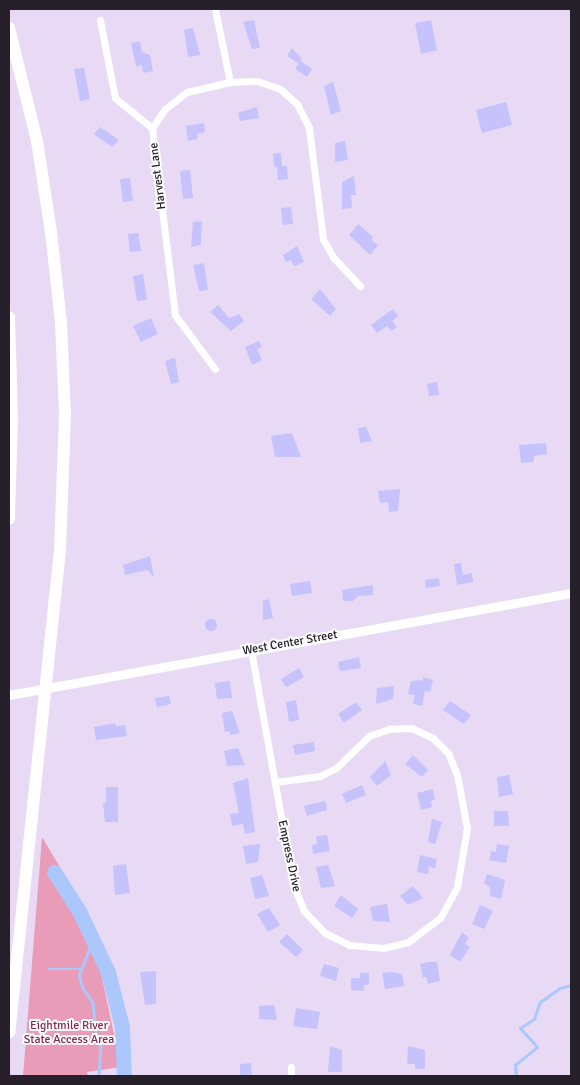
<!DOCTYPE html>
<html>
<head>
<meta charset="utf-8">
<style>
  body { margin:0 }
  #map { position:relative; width:580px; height:1085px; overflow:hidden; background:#e8daf4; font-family:Signika,sans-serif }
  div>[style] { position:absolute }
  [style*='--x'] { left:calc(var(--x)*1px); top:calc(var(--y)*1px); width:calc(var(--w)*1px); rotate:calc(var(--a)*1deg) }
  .green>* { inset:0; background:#e89cb7 }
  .stream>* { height:2.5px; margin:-1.25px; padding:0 1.25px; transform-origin:1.25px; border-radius:1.25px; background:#abc7fc }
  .river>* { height:15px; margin:-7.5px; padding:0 7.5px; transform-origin:7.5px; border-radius:7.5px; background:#abc7fc }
  .building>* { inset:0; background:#c5c2fc }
  .round { border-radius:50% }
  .minor>* { height:7px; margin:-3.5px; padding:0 3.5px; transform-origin:3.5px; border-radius:3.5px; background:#fff }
  .tertiary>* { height:9px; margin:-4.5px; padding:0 4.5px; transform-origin:4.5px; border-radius:4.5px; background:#fff }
  .motorway>* { height:12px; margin:-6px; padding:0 6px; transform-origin:6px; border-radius:6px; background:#fff }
  span { translate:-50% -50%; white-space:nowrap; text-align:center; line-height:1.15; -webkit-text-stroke:4px #fff; paint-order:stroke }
  .street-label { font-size:12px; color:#252029 }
  .park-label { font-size:12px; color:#842851 }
  .frame { position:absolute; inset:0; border:10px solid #252029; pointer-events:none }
</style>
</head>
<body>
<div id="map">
  <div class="green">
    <i style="clip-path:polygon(42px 837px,79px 899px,95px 945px,121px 1067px,87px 1072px,88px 1076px,23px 1076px)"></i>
  </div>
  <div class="stream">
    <i style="--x:93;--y:941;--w:37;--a:112"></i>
    <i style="--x:79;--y:975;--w:14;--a:73"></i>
    <i style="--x:83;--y:988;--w:18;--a:56"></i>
    <i style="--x:93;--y:1003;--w:30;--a:84"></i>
    <i style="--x:96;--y:1033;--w:14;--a:69"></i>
    <i style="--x:101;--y:1046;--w:30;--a:94"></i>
    <i style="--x:48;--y:969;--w:32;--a:0"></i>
    <i style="--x:516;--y:1076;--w:11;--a:-95"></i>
    <i style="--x:515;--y:1065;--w:28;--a:-39"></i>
    <i style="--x:537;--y:1047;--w:25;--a:-132"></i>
    <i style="--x:520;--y:1028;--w:17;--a:-33"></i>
    <i style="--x:534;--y:1019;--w:18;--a:-71"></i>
    <i style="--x:540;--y:1002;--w:24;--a:-35"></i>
    <i style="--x:560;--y:988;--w:11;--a:-15"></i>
  </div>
  <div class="river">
    <i style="--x:54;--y:872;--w:46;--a:57.3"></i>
    <i style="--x:79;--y:911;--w:68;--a:64.6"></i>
    <i style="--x:108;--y:972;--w:57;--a:75.7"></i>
    <i style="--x:122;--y:1027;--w:49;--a:87.7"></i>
  </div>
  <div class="building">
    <i style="clip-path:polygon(254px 20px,260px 48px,252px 49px,243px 22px)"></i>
    <i style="clip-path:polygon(431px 20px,437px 50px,421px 54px,415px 23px)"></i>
    <i style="clip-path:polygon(193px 28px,200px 55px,188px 57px,184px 30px)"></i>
    <i style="clip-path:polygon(140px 41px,142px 52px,150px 55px,153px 71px,143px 73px,142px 65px,136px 66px,131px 43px)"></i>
    <i style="clip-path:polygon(292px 48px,302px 59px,299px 64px,287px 56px)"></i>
    <i style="clip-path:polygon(301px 61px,312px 69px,307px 77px,295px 69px)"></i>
    <i style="clip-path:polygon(84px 68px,90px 99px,80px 101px,74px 69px)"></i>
    <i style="clip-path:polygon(333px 82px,341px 111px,331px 115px,324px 86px)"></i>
    <i style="clip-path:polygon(506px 102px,512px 125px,482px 133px,476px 110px)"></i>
    <i style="clip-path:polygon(257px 107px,259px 118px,240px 121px,238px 113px)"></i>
    <i style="clip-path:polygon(204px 123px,205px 132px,197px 134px,198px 139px,188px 141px,186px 126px)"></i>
    <i style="clip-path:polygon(100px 127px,119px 140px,112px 147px,94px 134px)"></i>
    <i style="clip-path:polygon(345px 141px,348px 160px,335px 162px,335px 143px)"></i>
    <i style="clip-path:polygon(281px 153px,282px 166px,287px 166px,288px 179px,278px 180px,277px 167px,274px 167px,273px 154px)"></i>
    <i style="clip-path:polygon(190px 170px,193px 198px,183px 199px,180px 171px)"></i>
    <i style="clip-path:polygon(354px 176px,356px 195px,351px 195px,352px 208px,342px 209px,342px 182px)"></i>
    <i style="clip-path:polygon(130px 178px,133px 201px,123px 202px,120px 179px)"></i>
    <i style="clip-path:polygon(291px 207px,293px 224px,283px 225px,281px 208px)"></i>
    <i style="clip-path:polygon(202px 221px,201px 245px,191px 247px,193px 222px)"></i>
    <i style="clip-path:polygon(358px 224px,373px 237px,371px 240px,378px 245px,370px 255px,349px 235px)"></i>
    <i style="clip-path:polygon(138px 233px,141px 251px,130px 252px,128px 234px)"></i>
    <i style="clip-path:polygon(297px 246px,304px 262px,294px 266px,291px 260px,286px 262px,283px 255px)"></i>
    <i style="clip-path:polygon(204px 263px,208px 290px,199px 291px,193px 265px)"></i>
    <i style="clip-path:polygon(143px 274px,147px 300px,137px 301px,133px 276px)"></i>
    <i style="clip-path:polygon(320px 289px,336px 309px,330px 316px,311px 299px)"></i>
    <i style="clip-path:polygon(218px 305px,229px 318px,239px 314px,244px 321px,231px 331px,210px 312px)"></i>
    <i style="clip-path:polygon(393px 309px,398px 316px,392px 321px,397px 327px,391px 331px,387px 326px,377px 333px,371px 325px)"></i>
    <i style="clip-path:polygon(151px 318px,158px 334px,141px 342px,133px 326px)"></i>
    <i style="clip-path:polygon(259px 341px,262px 347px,257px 349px,262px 360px,252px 365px,245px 347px)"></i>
    <i style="clip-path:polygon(175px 358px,179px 382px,171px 384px,165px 361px)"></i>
    <i style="clip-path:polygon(437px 382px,439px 395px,429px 396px,427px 384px)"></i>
    <i style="clip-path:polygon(366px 427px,372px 441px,360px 443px,358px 428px)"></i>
    <i style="clip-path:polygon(292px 433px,301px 457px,275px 457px,271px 436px)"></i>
    <i style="clip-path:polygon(546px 443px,547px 454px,534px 456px,534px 462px,521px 463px,519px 445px)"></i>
    <i style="clip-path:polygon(400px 489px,398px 511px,389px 512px,388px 502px,380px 503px,378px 491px)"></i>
    <i style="clip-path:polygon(150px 556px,154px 577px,147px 570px,125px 575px,123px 565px)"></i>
    <i style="clip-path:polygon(461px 563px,463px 575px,472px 573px,473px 582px,457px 585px,454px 564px)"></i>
    <i style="clip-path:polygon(439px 578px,440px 586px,426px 588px,425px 580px)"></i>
    <i style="clip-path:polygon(310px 581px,312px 593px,292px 596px,290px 584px)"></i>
    <i style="clip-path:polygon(373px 585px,373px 595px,358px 596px,353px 601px,343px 601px,342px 590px)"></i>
    <i style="clip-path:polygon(269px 599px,273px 618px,263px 620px,263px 601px)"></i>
    <i class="round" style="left:205px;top:619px;width:12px;height:12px"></i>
    <i style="clip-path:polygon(359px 657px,361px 668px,340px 671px,338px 662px)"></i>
    <i style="clip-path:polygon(299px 668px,304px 677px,286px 687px,281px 679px)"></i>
    <i style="clip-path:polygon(423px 677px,433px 680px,430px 692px,425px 691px,422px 706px,413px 704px,415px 695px,408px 694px,411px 681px,423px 680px)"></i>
    <i style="clip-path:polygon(230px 681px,232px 698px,217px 699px,215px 683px)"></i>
    <i style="clip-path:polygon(394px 686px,393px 699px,376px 704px,377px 688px)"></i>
    <i style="clip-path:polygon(169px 696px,171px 704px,157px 707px,155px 698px)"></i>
    <i style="clip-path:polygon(296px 700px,299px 720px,289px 722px,286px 702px)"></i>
    <i style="clip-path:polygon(450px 701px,471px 715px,464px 724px,443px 710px)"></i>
    <i style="clip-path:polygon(356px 702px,362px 710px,344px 723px,338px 714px)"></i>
    <i style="clip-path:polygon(232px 711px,240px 733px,230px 735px,230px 731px,225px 732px,222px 713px)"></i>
    <i style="clip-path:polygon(115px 723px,116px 726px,125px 725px,127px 736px,96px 740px,94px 727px)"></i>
    <i style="clip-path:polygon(314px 742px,315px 751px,295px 755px,293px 745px)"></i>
    <i style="clip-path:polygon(238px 748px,245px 765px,227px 766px,224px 751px)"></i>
    <i style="clip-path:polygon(413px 755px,428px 770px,422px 777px,405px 764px)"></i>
    <i style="clip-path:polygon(385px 761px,391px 775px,377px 786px,370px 777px)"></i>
    <i style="clip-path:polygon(509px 775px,513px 794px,499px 797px,497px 777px)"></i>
    <i style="clip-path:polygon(248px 778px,255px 832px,245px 834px,243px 824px,232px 826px,230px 814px,239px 813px,233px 783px)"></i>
    <i style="clip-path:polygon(362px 785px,366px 795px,346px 803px,342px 794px)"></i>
    <i style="clip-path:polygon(106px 787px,118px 787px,118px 822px,105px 822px,103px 803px,106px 803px)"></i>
    <i style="clip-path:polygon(433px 789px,435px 799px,431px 802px,432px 807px,421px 810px,417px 793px)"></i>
    <i style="clip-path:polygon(325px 801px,327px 810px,307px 816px,304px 806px)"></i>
    <i style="clip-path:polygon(494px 811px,508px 811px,509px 826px,494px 826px)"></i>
    <i style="clip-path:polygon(432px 819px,442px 822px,435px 844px,428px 842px)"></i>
    <i style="clip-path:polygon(327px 835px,330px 851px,313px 854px,312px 845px,317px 844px,316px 836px)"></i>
    <i style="clip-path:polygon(260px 844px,258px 862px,246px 864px,243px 846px)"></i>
    <i style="clip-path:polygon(497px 844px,509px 846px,506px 863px,489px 860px,491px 851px,496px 852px)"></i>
    <i style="clip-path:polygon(420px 855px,437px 859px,435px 868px,429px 867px,428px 874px,417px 872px)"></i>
    <i style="clip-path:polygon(126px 864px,130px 893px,115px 895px,113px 866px)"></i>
    <i style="clip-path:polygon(328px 865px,335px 886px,321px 888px,316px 867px)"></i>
    <i style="clip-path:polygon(487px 874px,505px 880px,501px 899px,490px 896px,490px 887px,484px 883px)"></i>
    <i style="clip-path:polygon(262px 875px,269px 896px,255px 899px,250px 878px)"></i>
    <i style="clip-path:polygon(413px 886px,423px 898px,408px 905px,400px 896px)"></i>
    <i style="clip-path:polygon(341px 895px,358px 909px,352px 918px,334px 906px)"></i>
    <i style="clip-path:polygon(387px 904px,390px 922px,373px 921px,370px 907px)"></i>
    <i style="clip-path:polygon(480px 905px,493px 911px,484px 929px,472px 924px)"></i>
    <i style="clip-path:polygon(269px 908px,280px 925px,268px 932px,257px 914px)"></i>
    <i style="clip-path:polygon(462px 932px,469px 938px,465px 944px,470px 947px,460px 962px,450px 955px)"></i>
    <i style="clip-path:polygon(287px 934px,303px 950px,296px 957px,279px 942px)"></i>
    <i style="clip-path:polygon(428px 962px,437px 962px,440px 981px,428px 984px,426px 977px,423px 978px,420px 964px)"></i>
    <i style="clip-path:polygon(324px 964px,339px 968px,336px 981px,320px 976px)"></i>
    <i style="clip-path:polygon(156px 971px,156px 1004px,145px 1005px,140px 972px)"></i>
    <i style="clip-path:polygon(392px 972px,402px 974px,404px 986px,385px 989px,382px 973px)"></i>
    <i style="clip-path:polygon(360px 973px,369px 973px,369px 984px,364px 985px,364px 991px,351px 990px,351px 978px,360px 978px)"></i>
    <i style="clip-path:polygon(274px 1005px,277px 1020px,259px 1019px,259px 1006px)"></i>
    <i style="clip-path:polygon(296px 1008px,320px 1012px,317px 1029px,293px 1026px)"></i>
    <i style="clip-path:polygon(330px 1046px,342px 1050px,342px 1072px,328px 1072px)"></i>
    <i style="clip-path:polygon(408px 1046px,425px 1050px,425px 1069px,415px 1069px,415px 1064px,407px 1064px)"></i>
    <i style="clip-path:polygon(251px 1063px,252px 1076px,240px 1076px,240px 1064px)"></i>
  </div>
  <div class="minor">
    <i style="--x:215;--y:9;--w:75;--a:78.4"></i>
    <i style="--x:100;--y:20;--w:79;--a:79.1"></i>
    <i style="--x:115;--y:98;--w:48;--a:39"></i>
    <i style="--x:215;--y:369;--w:67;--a:-126.5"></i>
    <i style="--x:175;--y:315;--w:188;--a:-97"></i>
    <i style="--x:152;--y:128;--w:23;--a:-56"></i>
    <i style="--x:165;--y:109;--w:28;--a:-38"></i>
    <i style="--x:187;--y:92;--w:44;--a:-13.1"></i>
    <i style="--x:230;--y:82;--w:27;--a:-2"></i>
    <i style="--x:257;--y:81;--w:24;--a:19"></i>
    <i style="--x:280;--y:89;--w:23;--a:41"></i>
    <i style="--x:297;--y:104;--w:27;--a:63"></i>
    <i style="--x:309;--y:128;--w:112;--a:82.8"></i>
    <i style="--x:323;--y:239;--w:21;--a:61"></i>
    <i style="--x:333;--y:257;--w:40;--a:47"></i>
    <i style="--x:251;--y:650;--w:238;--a:79.8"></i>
    <i style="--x:293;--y:884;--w:29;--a:68"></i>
    <i style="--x:304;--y:911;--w:30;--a:46"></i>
    <i style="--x:325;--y:933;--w:28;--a:26"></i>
    <i style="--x:350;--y:945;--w:33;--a:5"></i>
    <i style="--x:383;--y:948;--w:26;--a:-13"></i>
    <i style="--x:408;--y:942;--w:40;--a:-37"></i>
    <i style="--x:440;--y:918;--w:35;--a:-61"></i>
    <i style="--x:457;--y:887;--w:60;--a:-80.4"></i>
    <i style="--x:467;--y:828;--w:54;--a:-100.7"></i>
    <i style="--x:457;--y:775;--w:24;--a:-112"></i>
    <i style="--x:448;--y:753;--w:21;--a:-135"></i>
    <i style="--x:433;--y:738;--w:23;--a:-155"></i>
    <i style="--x:412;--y:728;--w:23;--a:178"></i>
    <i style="--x:389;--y:729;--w:21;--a:161"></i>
    <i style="--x:369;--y:736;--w:46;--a:135.9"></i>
    <i style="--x:336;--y:768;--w:18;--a:153"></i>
    <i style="--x:320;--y:776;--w:45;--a:172.4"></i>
    <i style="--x:291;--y:1067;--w:9;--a:90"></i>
  </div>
  <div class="tertiary">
    <i style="--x:9;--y:695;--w:571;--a:-10.29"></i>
  </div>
  <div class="motorway">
    <i style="--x:9;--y:28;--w:116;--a:76.1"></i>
    <i style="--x:37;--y:141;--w:92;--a:81.3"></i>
    <i style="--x:51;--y:232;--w:92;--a:83.7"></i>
    <i style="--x:61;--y:323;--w:91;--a:87.5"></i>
    <i style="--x:65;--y:414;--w:136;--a:92.1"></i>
    <i style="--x:60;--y:550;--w:485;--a:96"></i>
    <i style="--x:9;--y:317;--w:99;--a:88.3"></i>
    <i style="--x:12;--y:416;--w:103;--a:91.7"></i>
  </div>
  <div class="street-label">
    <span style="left:158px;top:176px;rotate:-97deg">Harvest Lane</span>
    <span style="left:290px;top:643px;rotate:-10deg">West Center Street</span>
    <span style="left:289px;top:856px;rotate:78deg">Empress Drive</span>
  </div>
  <div class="park-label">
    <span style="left:69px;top:1033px">Eightmile River<br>State Access Area</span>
  </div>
  <div class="frame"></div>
</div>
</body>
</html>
